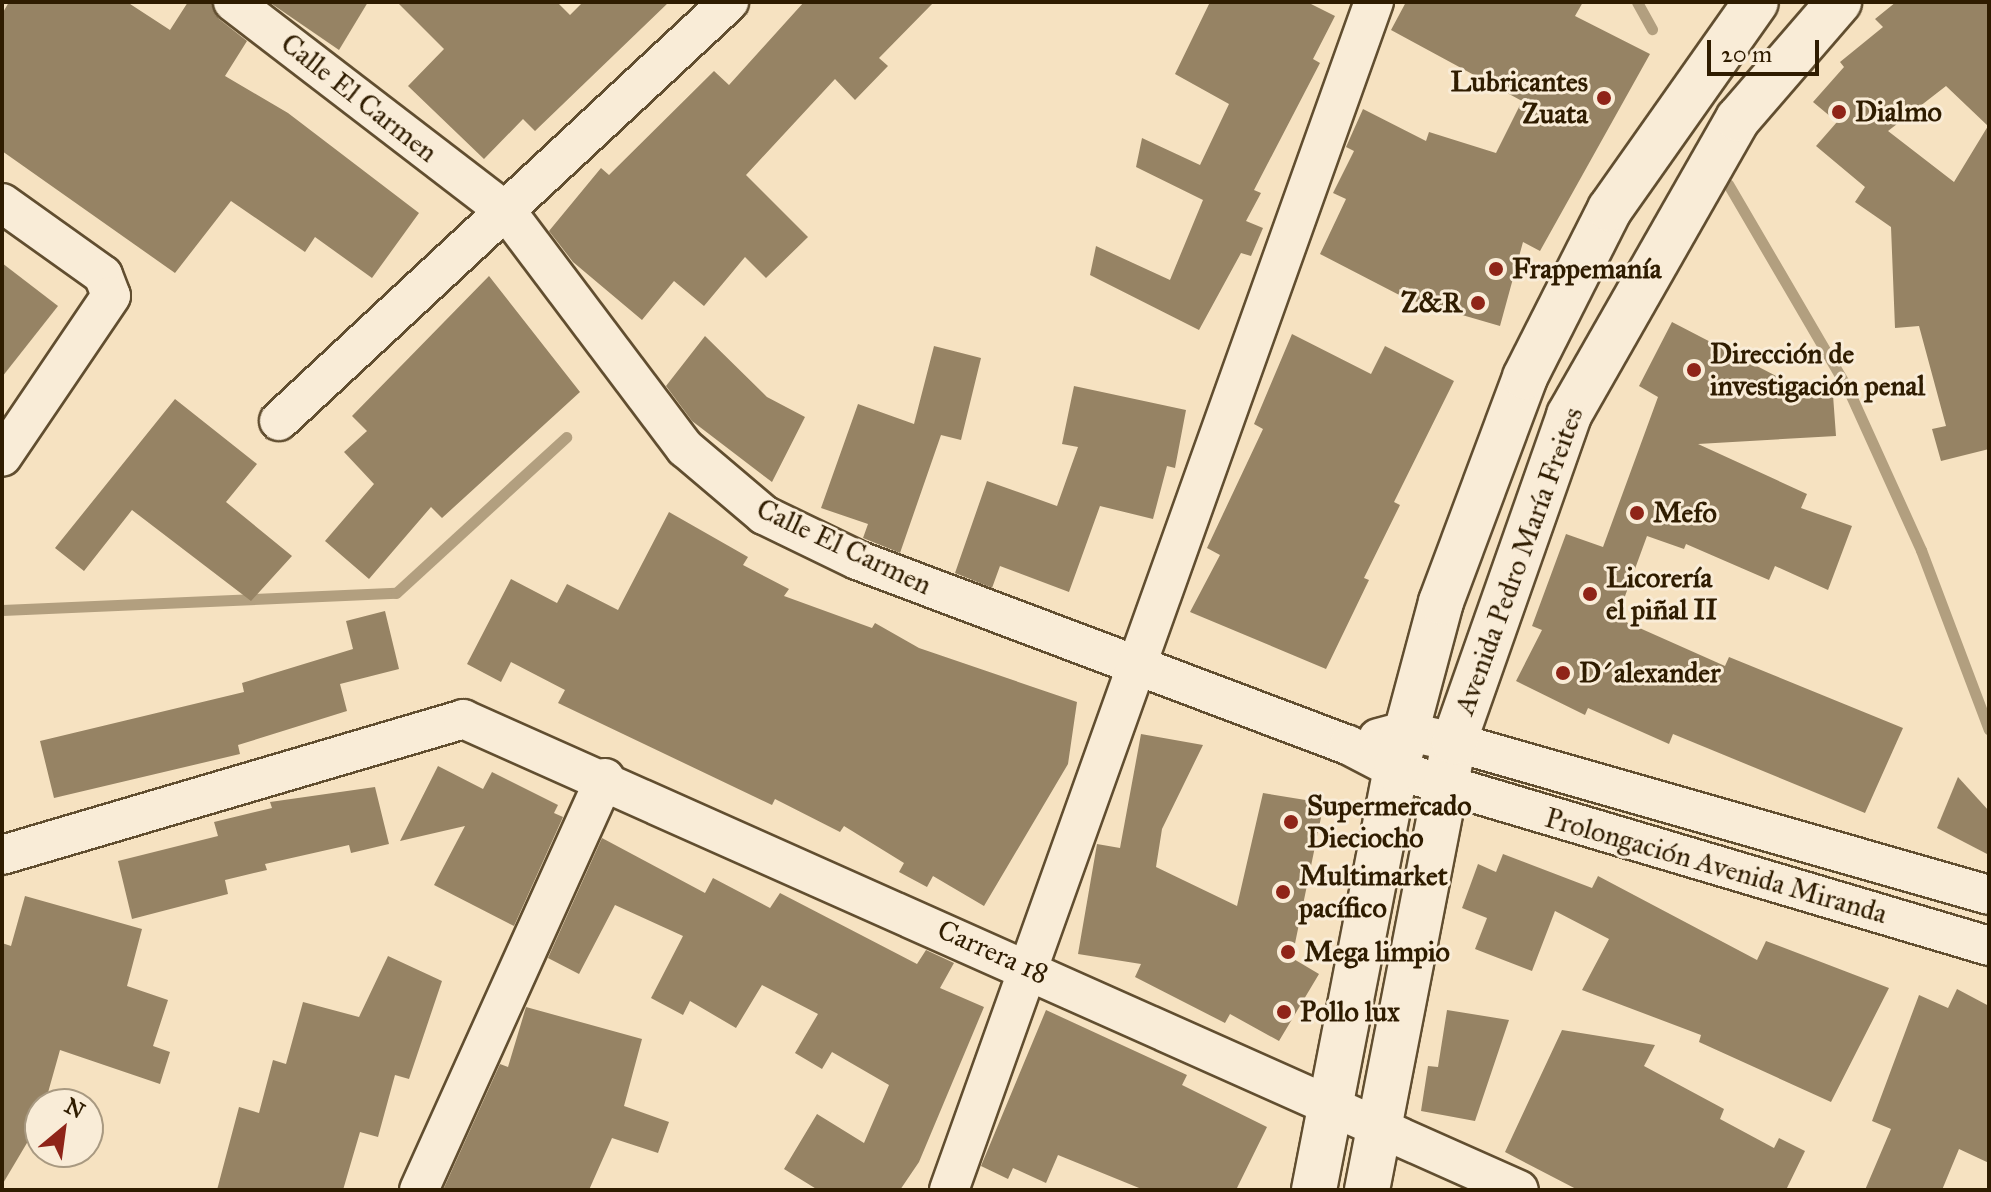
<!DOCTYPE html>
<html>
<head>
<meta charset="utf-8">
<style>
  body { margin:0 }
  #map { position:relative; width:1991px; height:1192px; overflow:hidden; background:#f6e2c1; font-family:"IM FELL Great Primer",serif }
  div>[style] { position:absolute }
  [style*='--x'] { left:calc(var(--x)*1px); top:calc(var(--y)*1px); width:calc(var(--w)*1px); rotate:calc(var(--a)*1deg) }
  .stream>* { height:11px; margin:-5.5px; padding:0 5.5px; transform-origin:5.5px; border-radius:5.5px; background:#b29f7f }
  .building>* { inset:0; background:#968364 }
  .roads { filter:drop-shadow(2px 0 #614e30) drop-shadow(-2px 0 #614e30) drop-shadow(0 2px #614e30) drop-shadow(0 -2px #614e30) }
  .street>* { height:38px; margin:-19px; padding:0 19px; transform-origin:19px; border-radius:19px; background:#f9ecd7 }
  .secondary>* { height:44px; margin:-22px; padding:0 22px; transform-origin:22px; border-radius:22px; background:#f9ecd7 }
  .dots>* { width:22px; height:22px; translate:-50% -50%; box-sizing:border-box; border:4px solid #f9ecd7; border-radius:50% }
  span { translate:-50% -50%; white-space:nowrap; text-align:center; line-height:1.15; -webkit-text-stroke:6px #f9ecd7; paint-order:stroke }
  .poi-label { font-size:28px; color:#2f1c00; font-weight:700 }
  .right { translate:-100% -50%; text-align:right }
  .left { translate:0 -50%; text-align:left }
  .street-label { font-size:28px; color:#2f1c00 }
  .frame { position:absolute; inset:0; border:4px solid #2f1c00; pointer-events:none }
  .north { position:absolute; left:24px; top:1088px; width:80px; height:80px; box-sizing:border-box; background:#f9ecd7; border:2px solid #a89981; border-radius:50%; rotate:29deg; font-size:22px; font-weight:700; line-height:32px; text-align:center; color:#2f1c00 }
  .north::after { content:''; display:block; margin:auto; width:28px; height:36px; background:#8f2418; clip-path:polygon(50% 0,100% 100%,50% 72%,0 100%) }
  .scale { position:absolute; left:1707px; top:40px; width:112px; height:36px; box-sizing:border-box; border:4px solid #2f1c00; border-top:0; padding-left:10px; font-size:24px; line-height:28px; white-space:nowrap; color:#2f1c00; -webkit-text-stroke:6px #f9ecd7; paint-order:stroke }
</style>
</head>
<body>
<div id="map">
  <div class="stream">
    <i style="--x:1637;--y:2;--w:31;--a:61"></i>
    <i style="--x:1728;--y:184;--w:238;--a:59.7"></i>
    <i style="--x:1848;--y:389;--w:177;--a:65.6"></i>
    <i style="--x:1921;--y:550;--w:192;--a:69.3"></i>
    <i style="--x:2;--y:610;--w:394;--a:-2.5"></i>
    <i style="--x:396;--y:593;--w:231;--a:-42.5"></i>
  </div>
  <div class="building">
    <i style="clip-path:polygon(9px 2px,127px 2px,170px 30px,188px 2px,211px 2px,219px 19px,247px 41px,225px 76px,288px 113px,419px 213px,372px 278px,315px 237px,305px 252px,231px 201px,175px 273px,2px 151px,2px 14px)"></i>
    <i style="clip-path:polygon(269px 2px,368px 2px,339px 50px)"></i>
    <i style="clip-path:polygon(397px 2px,557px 2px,570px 15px,583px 2px,669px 2px,535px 131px,523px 119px,484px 159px,408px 86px,444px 49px)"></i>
    <i style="clip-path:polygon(804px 2px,934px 2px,879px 58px,888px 66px,855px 100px,835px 79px,746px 175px,808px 237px,766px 278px,745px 257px,704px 306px,674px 281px,642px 320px,573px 262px,549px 231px,601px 168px,609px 175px,714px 71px,729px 85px)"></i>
    <i style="clip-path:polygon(1210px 2px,1307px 2px,1335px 16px,1313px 59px,1320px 63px,1254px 190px,1261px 193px,1246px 221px,1263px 228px,1251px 256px,1241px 253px,1199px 330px,1090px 275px,1096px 246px,1170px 280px,1203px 200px,1136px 167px,1142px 138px,1200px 165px,1229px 104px,1175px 74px)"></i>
    <i style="clip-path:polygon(1406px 2px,1583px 2px,1575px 16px,1650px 54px,1540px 251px,1523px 242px,1500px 326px,1407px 299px,1320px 254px,1346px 199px,1333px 193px,1354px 151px,1346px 147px,1363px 109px,1426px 141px,1429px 132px,1496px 153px,1522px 101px,1391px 30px)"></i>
    <i style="clip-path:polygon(evenodd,1896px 2px,1989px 2px,1989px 449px,1941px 461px,1932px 429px,1946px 426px,1919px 326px,1895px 328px,1891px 227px,1855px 202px,1865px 187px,1816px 146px,1837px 122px,1813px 102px,1844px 67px,1840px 62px,1883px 27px,1875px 19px,1896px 2px,1946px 86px,1988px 126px,1954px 182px,1888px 131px,1946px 86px)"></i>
    <i style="clip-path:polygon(2px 263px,58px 306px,2px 377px)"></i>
    <i style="clip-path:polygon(489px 276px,580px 392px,442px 518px,431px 507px,369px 579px,325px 541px,374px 484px,344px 452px,367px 431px,352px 416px)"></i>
    <i style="clip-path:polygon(1672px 322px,1815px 396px,1833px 395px,1836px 436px,1698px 444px,1807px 494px,1801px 508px,1852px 526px,1828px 590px,1775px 566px,1769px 580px,1686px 544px,1684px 549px,1647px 536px,1617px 618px,1725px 666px,1729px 657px,1903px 728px,1865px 813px,1673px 734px,1669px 744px,1588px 708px,1585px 715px,1516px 681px,1542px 630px,1532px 626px,1566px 534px,1603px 547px,1658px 397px,1639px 386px)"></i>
    <i style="clip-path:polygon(1292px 334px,1371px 374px,1385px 346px,1454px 381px,1394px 502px,1400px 505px,1364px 578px,1369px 580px,1326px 669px,1190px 612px,1220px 555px,1207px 548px,1263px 429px,1254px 424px)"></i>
    <i style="clip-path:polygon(705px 336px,767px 397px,805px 417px,772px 482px,692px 421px,666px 386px)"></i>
    <i style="clip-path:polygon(934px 346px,981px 358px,961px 440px,941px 435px,900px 553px,863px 538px,868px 524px,821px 508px,858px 404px,914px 424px)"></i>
    <i style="clip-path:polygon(1074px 386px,1186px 410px,1175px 468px,1167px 466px,1153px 519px,1100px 506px,1069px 592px,1000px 566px,992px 588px,955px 573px,987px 481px,1057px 506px,1078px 447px,1062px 444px)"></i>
    <i style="clip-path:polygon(175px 399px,257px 464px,226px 502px,292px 556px,251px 601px,132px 510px,84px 571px,55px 548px)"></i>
    <i style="clip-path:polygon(669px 512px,748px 557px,743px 565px,789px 589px,784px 596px,872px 628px,875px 623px,919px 648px,1077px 702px,1068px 764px,984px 906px,933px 876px,927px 887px,899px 872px,904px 863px,844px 826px,840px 832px,775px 799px,772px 805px,558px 703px,565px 690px,511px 662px,501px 682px,467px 664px,511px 579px,557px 603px,567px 584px,618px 610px)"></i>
    <i style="clip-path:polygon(385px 611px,399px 669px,340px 684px,347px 711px,238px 745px,240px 754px,54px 798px,40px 741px,244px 692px,242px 683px,353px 649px,346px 621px)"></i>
    <i style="clip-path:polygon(1141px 734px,1203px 745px,1162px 829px,1156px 867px,1237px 906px,1263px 793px,1324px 803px,1292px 958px,1319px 974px,1279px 1041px,1230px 1014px,1225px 1023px,1135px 977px,1141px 964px,1078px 954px,1097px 844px,1120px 848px)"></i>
    <i style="clip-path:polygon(438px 766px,483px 789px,492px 772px,558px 805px,554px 813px,563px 817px,514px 926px,434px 885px,465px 826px,400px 841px)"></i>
    <i style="clip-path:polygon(1958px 777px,1989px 811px,1989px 855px,1937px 828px)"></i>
    <i style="clip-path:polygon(375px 787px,389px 844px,351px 853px,349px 845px,265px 864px,267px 870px,225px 880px,228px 894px,132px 919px,118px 861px,218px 836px,214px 822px,272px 808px,270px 802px)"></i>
    <i style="clip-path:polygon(602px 838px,705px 893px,713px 878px,770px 908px,780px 893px,917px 964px,926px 950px,954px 963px,940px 988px,984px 1007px,919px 1162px,900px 1190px,818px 1190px,784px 1169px,817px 1114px,864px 1143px,889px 1085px,832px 1052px,822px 1069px,795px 1053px,818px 1014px,762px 985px,736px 1028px,690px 1001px,683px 1015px,651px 998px,683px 936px,615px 905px,579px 974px,548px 958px)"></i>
    <i style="clip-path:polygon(1503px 854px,1592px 888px,1598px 876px,1757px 960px,1766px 941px,1889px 988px,1831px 1102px,1699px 1042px,1701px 1035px,1582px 990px,1609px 939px,1555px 911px,1532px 971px,1475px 949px,1487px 918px,1462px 908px,1478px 864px,1496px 872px)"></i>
    <i style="clip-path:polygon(25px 896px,142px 929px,127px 986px,168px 1000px,153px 1046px,170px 1052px,160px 1084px,60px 1050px,40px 1121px,2px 1185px,2px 943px,11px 946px)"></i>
    <i style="clip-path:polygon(388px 956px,442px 981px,409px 1079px,395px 1075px,378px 1137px,360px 1132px,343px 1190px,217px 1190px,239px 1107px,259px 1113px,273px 1060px,286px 1064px,303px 1002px,359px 1017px)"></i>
    <i style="clip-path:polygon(1957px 989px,1989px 1006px,1989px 1163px,1959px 1149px,1942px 1190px,1865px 1190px,1891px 1129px,1872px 1121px,1919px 995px,1948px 1008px)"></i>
    <i style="clip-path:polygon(526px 1007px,642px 1039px,624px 1106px,669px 1122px,658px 1153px,612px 1138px,589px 1190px,443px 1190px,500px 1064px,508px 1067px)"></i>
    <i style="clip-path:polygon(1046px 1010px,1187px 1075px,1182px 1085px,1267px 1127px,1236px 1190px,1144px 1190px,1058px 1155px,1046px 1183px,1013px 1168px,1008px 1179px,981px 1166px)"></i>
    <i style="clip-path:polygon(1447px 1010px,1509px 1020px,1475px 1121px,1421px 1111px,1428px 1066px,1438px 1067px)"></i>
    <i style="clip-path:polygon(1562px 1030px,1655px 1045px,1644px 1066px,1724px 1109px,1720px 1119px,1774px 1148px,1779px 1138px,1805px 1151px,1786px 1190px,1578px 1190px,1505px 1152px)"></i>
  </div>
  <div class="roads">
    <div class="street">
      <i style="--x:233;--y:2;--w:345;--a:37.5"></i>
      <i style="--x:507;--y:212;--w:296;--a:53"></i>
      <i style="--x:685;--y:448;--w:104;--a:40.3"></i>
      <i style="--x:764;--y:515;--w:103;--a:25.8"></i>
      <i style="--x:857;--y:560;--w:525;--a:20.65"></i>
      <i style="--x:1348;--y:745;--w:54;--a:27.5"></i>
      <i style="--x:1396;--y:770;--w:619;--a:16.53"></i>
      <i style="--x:2;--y:203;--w:124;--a:35.5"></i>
      <i style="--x:103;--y:275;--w:22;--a:69"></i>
      <i style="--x:111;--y:296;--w:194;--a:124.1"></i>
      <i style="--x:279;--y:421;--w:615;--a:-42.96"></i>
      <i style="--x:1378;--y:738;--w:28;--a:-15"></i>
      <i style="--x:1405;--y:731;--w:50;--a:12.7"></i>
      <i style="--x:1454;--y:742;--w:556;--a:15.96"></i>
      <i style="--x:2;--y:855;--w:481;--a:-16.4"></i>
      <i style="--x:463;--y:719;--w:1156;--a:24.04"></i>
      <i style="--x:419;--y:1190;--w:452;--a:-65.7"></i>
      <i style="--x:949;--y:1190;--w:1262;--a:-70.32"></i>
    </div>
    <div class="secondary">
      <i style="--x:1314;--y:1190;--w:428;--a:-79"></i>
      <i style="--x:1396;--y:770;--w:174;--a:-75"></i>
      <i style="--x:1441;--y:602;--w:240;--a:-69.5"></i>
      <i style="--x:1525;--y:377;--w:188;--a:-63.2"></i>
      <i style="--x:1610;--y:209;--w:253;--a:-54.8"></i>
      <i style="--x:1367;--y:1190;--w:456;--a:-79"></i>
      <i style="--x:1454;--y:742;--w:347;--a:-70.6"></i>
      <i style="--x:1569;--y:415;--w:341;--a:-60.3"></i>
      <i style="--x:1738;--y:119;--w:155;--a:-49.2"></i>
    </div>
  </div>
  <div class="dots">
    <i style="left:1604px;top:98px;background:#8f2418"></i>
    <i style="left:1839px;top:112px;background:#8f2418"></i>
    <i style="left:1496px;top:269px;background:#8f2418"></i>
    <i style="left:1478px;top:303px;background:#8f2418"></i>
    <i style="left:1694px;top:370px;background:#8f2418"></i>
    <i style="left:1637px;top:513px;background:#8f2418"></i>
    <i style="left:1590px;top:594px;background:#8f2418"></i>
    <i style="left:1563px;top:673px;background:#8f2418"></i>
    <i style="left:1291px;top:822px;background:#8f2418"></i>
    <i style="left:1283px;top:892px;background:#8f2418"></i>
    <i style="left:1288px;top:952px;background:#8f2418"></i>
    <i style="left:1284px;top:1012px;background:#8f2418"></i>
  </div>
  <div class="poi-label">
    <span class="right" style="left:1588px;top:98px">Lubricantes<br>Zuata</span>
    <span class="left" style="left:1855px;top:112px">Dialmo</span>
    <span class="left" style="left:1512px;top:269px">Frappemanía</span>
    <span class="right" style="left:1462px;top:303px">Z&amp;R</span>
    <span class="left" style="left:1710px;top:370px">Dirección de<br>investigación penal</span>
    <span class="left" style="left:1653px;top:513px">Mefo</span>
    <span class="left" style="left:1606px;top:594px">Licorería<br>el piñal II</span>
    <span class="left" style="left:1579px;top:673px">D´alexander</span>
    <span class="left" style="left:1307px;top:822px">Supermercado<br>Dieciocho</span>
    <span class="left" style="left:1299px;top:892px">Multimarket<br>pacífico</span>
    <span class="left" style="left:1304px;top:952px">Mega limpio</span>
    <span class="left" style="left:1300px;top:1012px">Pollo lux</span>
  </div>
  <div class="street-label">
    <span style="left:359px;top:98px;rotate:38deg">Calle El Carmen</span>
    <span style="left:844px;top:547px;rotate:25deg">Calle El Carmen</span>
    <span style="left:1519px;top:561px;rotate:-70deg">Avenida Pedro María Freites</span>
    <span style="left:1716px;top:866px;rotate:16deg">Prolongación Avenida Miranda</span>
    <span style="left:993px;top:952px;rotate:24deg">Carrera 18</span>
  </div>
  <div class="frame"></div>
  <div class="north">N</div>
  <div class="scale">20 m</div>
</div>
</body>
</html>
